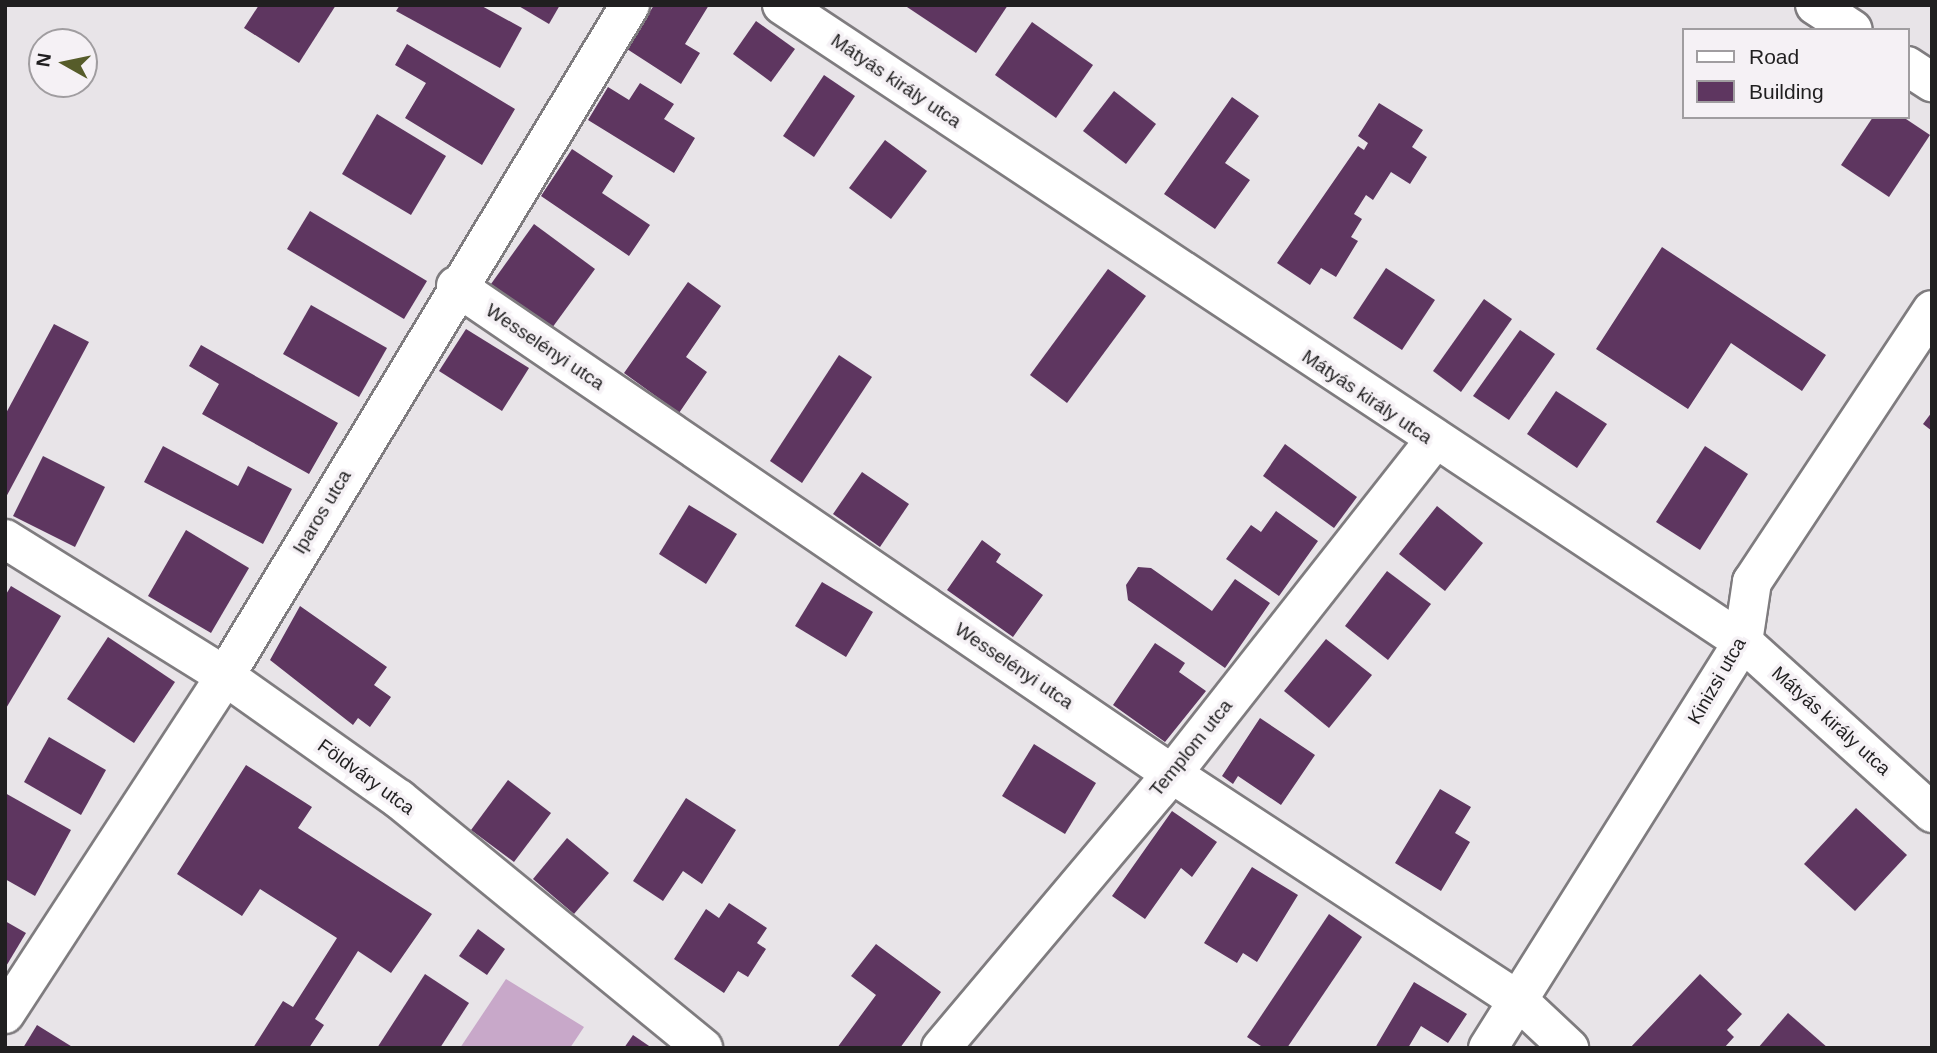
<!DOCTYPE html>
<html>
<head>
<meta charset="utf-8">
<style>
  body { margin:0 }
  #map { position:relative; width:1937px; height:1053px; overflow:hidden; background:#e8e4e8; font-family:Arial,sans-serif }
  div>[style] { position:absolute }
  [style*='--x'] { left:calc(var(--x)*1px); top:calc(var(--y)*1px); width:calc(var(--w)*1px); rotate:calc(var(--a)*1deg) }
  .green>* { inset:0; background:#c8a8c9 }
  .building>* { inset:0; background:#5e3660 }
  .roads { filter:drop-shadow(2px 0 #7f7c7f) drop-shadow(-2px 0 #7f7c7f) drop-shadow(0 2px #7f7c7f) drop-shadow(0 -2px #7f7c7f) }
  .street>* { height:38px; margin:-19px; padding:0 19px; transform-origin:19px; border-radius:19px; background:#fff }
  span { translate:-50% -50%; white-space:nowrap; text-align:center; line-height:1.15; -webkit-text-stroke:7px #f5f1f5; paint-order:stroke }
  .street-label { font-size:19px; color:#201f20 }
  .frame { position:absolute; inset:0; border:7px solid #201f20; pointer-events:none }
  .legend { position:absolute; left:1682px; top:28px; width:228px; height:91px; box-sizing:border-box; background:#f5f1f5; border:2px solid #a09da0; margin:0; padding:9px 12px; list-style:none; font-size:21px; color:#201f20 }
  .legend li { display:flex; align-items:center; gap:14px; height:35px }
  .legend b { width:35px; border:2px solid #a09da0 }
  .north { position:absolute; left:28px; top:28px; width:70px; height:70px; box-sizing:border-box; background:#f5f1f5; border:2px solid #a09da0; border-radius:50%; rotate:279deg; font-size:19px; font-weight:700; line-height:28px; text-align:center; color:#201f20 }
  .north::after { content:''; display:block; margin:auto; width:24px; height:32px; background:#565c2a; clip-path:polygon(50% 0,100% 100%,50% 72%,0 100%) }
</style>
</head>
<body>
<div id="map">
  <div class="green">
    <i style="clip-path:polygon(506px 979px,584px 1027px,570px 1048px,460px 1048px)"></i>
  </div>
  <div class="building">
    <i style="clip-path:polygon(259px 5px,336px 5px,299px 63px,244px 28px)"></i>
    <i style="clip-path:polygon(400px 5px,480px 5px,522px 28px,500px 68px,396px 11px)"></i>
    <i style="clip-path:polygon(517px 5px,560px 5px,549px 24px)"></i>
    <i style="clip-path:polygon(654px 5px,709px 5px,685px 44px,700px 53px,681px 84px,627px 49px)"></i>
    <i style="clip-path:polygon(904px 5px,1008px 5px,976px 53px)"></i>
    <i style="clip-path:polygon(756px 21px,795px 49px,771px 82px,733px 54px)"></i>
    <i style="clip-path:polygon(1032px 22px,1093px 65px,1056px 118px,995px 75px)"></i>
    <i style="clip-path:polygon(407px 44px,515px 109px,482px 165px,405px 118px,426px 83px,395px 65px)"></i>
    <i style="clip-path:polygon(824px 75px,855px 96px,814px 157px,783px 136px)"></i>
    <i style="clip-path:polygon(640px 83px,674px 104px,664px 119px,695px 138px,674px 173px,588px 120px,608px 87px,629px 100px)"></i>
    <i style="clip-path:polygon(1114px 91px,1156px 124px,1126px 164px,1083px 131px)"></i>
    <i style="clip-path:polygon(1232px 97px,1259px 116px,1225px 163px,1250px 180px,1215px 229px,1164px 194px)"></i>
    <i style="clip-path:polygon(1379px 103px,1423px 130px,1412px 147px,1427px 157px,1410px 184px,1391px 172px,1373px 200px,1366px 195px,1354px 214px,1362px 219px,1351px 237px,1358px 241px,1336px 277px,1321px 268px,1310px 285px,1277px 263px,1358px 146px,1364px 150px,1368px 143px,1358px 136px)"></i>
    <i style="clip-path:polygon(377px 114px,446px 156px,411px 215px,342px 174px)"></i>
    <i style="clip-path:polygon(1873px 117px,1903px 117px,1930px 135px,1889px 197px,1841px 165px)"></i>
    <i style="clip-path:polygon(885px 140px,927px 171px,891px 219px,849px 188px)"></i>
    <i style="clip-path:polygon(572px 149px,613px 176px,602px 193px,650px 225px,629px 256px,541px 196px)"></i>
    <i style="clip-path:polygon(310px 211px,427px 281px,404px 319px,287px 249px)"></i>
    <i style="clip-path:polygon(534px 224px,595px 269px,552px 328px,491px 284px)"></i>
    <i style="clip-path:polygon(1662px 247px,1826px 355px,1802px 391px,1731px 343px,1688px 409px,1596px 349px)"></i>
    <i style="clip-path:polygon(1386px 268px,1435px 300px,1402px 350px,1353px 318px)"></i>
    <i style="clip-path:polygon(1108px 269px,1146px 296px,1067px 403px,1030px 375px)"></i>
    <i style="clip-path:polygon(688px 282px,721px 306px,686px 357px,707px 372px,679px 413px,624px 373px)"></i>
    <i style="clip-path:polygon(1484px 299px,1512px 319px,1461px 392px,1433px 371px)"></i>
    <i style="clip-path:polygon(311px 305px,387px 348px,359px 397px,283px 354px)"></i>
    <i style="clip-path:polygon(54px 324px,89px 342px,5px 499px,5px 415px)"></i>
    <i style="clip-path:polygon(466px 329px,529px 368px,502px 411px,439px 371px)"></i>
    <i style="clip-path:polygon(1520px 330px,1555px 354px,1509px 420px,1473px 396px)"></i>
    <i style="clip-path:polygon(201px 345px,338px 423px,309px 474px,202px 414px,219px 384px,189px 366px)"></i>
    <i style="clip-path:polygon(839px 355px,872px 377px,802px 483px,770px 461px)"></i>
    <i style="clip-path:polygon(1556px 391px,1607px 424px,1577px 468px,1527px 434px)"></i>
    <i style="clip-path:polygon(1932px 412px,1932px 431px,1923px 424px)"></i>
    <i style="clip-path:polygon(1285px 444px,1357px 497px,1334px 528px,1263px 476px)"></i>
    <i style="clip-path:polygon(163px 446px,238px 486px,248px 466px,292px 489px,263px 544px,144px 482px)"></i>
    <i style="clip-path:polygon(1705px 446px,1748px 474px,1700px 550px,1656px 522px)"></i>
    <i style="clip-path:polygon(43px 456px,105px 487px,75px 547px,13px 516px)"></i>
    <i style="clip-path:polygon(862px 472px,909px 504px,880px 547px,833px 514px)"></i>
    <i style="clip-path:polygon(689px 505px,737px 534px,706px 584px,659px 554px)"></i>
    <i style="clip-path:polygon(1437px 506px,1483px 543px,1445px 591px,1399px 554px)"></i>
    <i style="clip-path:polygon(1276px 511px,1318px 541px,1279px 596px,1226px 559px,1251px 525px,1261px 532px)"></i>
    <i style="clip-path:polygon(186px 530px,249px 568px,211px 633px,148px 596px)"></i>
    <i style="clip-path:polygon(982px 540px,1001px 554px,996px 562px,1043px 595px,1013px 637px,947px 590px)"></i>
    <i style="clip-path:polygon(1138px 567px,1151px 568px,1212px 611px,1235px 579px,1270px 603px,1225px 668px,1128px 600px,1126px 585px)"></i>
    <i style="clip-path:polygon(1387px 571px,1431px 604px,1388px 660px,1345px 626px)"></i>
    <i style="clip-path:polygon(822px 582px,873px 612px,846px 657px,795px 626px)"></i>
    <i style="clip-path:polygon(11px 586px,61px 616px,5px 710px,5px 596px)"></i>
    <i style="clip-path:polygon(300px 606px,387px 667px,374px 685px,391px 697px,370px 727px,358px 718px,353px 725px,270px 660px)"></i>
    <i style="clip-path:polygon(108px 637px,175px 682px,134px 743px,67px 699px)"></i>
    <i style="clip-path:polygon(1326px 639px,1372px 675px,1329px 728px,1284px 691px)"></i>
    <i style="clip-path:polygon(1155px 643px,1185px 663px,1179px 672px,1206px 691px,1165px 742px,1113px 705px)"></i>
    <i style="clip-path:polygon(1260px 718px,1315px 755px,1281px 805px,1238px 776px,1233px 784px,1222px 776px)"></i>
    <i style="clip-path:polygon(49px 737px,106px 770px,81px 815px,24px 782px)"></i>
    <i style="clip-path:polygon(1034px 744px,1096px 783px,1065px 834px,1002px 796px)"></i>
    <i style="clip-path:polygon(246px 765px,312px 807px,298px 828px,432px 914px,391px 973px,358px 951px,315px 1019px,324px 1025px,309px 1048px,253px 1048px,283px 1001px,293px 1007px,337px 938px,260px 889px,242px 916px,177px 874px)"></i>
    <i style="clip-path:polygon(508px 780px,551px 813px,514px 862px,471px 830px)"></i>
    <i style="clip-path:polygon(1440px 789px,1471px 807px,1455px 833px,1470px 842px,1441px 891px,1395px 863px)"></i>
    <i style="clip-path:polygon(5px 793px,71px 830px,35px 896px,5px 879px)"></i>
    <i style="clip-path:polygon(686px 798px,736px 830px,702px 884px,683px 871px,663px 901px,633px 881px)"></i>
    <i style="clip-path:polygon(1856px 808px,1907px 855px,1855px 911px,1804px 864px)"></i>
    <i style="clip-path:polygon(1172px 811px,1217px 842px,1192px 877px,1181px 868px,1145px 919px,1112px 896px)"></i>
    <i style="clip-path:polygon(567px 838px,609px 873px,574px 914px,533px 879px)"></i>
    <i style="clip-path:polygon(1252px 867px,1298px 895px,1257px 962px,1243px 953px,1237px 963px,1204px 943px)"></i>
    <i style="clip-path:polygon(729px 903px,767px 928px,757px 943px,766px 949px,748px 977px,738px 971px,724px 993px,674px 959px,706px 909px,719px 918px)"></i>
    <i style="clip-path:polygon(1329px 914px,1362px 937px,1287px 1048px,1264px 1048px,1247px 1037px)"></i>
    <i style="clip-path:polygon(5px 921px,26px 933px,5px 968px)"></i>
    <i style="clip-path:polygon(478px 929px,505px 949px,487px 975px,459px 956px)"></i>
    <i style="clip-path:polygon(876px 944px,941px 992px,900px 1048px,837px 1048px,876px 995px,851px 976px)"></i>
    <i style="clip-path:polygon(425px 974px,469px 1003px,440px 1048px,377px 1048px)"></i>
    <i style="clip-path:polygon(1700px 974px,1742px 1014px,1727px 1030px,1734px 1037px,1724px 1048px,1630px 1048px)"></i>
    <i style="clip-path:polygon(1414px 982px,1467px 1014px,1448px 1043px,1421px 1026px,1408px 1048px,1375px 1048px)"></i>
    <i style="clip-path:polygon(1788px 1013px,1828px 1048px,1758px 1048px)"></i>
    <i style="clip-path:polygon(37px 1025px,74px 1048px,23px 1048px)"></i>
    <i style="clip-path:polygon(633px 1035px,652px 1048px,624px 1048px)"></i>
  </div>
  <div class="roads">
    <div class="street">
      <i style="--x:782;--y:5;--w:1153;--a:33.54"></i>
      <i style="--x:1743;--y:642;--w:255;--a:42.1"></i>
      <i style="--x:1815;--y:5;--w:45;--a:33.3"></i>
      <i style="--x:1907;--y:66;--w:30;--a:33"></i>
      <i style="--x:456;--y:286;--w:866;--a:34.28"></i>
      <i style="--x:1172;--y:774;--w:415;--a:33.2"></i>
      <i style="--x:1519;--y:1001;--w:69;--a:43.2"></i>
      <i style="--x:5;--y:539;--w:259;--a:31.9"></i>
      <i style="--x:225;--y:676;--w:213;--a:35.3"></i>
      <i style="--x:399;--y:799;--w:393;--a:39.3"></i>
      <i style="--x:5;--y:1014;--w:403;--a:-56.9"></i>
      <i style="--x:225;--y:676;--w:784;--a:-58.89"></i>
      <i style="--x:941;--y:1048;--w:358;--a:-49.9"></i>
      <i style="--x:1172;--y:774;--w:424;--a:-51.8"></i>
      <i style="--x:1488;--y:1048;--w:479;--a:-57.9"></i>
      <i style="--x:1743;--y:642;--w:61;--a:-81.5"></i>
      <i style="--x:1752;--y:582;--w:326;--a:-56.5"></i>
    </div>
  </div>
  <div class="street-label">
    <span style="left:896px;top:81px;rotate:34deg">Mátyás király utca</span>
    <span style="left:545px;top:347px;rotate:34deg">Wesselényi utca</span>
    <span style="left:1367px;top:397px;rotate:34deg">Mátyás király utca</span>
    <span style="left:322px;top:512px;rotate:-59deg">Iparos utca</span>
    <span style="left:1014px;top:666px;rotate:34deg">Wesselényi utca</span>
    <span style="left:1717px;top:681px;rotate:-60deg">Kinizsi utca</span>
    <span style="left:1831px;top:721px;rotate:42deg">Mátyás király utca</span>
    <span style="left:1191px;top:748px;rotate:-51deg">Templom utca</span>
    <span style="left:366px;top:777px;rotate:36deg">Földváry utca</span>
  </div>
  <div class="frame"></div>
  <ul class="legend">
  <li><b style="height:9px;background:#fff"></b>Road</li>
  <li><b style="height:19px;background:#5e3660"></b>Building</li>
  </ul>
  <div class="north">N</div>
</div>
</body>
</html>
